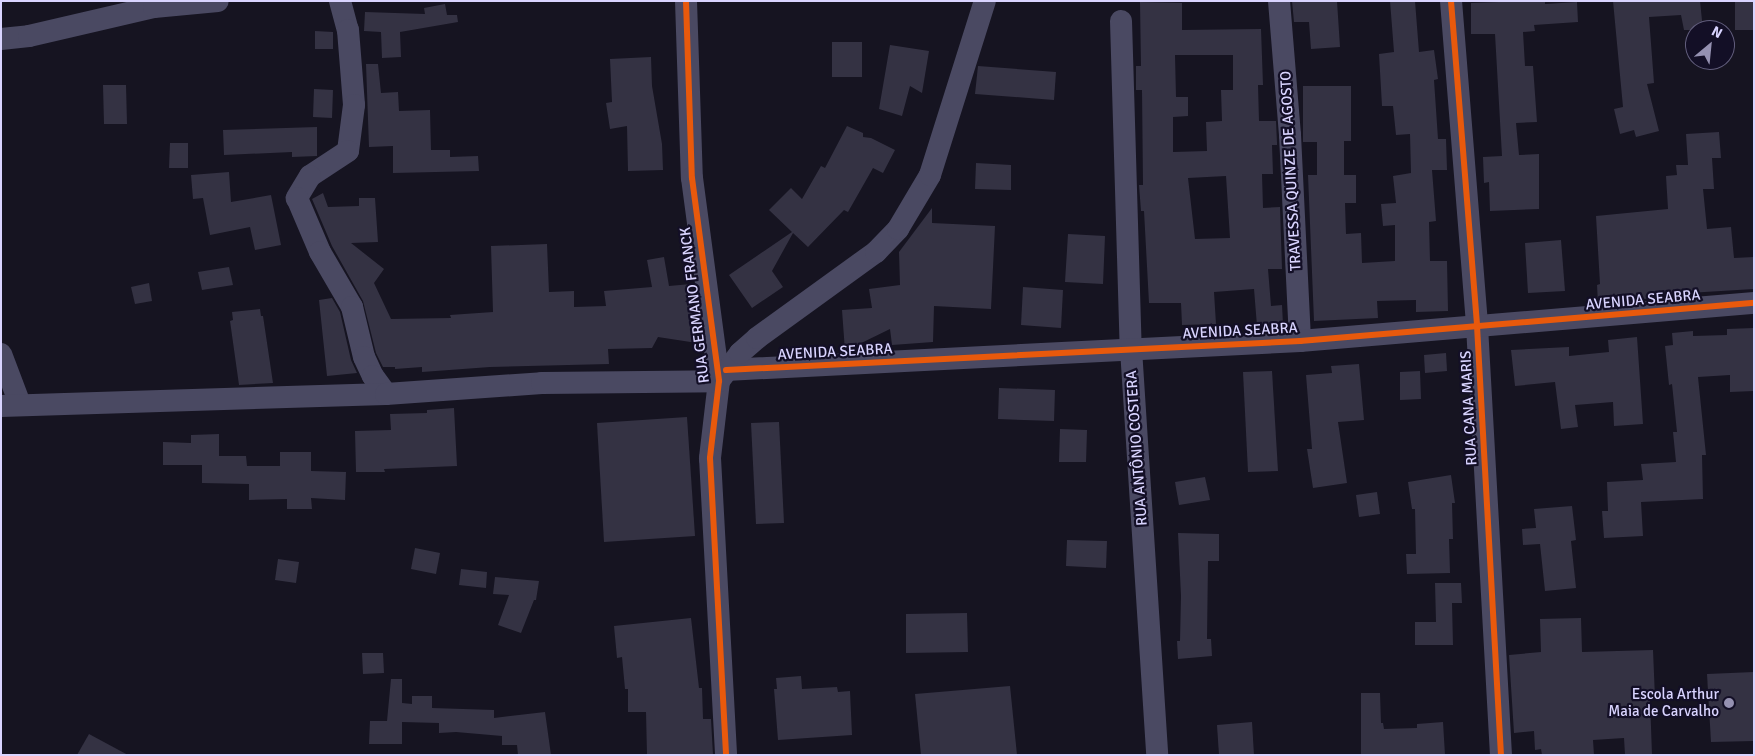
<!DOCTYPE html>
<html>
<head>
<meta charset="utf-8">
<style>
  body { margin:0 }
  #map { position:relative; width:1755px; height:756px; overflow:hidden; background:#161421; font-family:Signika,sans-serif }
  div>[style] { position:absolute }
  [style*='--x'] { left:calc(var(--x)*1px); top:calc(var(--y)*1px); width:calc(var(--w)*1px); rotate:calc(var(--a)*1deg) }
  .building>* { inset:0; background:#343243 }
  .minor>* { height:22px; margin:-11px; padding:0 11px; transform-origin:11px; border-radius:11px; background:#4a4962 }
  .cycleway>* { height:6px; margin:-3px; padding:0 3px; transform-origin:3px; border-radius:3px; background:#e8590c }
  .dots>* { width:14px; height:14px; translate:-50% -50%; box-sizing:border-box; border:2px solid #130f26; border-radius:50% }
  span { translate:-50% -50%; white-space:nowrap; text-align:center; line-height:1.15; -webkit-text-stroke:4.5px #130f26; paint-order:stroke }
  .street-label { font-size:15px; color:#d9d4ff }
  .poi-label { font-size:15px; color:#d9d4ff }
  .right { translate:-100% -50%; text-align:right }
  .frame { position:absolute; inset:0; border:2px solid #d9d4ff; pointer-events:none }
  .north { position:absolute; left:1685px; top:20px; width:50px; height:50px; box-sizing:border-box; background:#130f26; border:1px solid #625e7d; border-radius:50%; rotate:28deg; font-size:14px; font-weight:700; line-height:20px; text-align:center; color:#d9d4ff }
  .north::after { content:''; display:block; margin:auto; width:18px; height:22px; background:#9591b1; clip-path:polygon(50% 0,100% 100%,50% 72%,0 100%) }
</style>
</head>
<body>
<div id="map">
  <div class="building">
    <i style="clip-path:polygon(1292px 1px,1337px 1px,1340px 47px,1311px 49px,1309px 22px,1294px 22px)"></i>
    <i style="clip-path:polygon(1390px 1px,1415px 1px,1419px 52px,1434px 50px,1438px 79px,1434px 80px,1438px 139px,1446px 139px,1447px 170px,1432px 170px,1436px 221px,1429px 222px,1430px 261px,1447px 261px,1448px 311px,1416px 312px,1416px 300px,1377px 301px,1378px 318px,1314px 321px,1308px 175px,1317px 175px,1317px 142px,1303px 142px,1303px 86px,1351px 86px,1351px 141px,1344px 141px,1344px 175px,1356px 175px,1356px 203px,1345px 203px,1346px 234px,1361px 233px,1362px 263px,1395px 261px,1395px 225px,1383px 226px,1381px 204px,1396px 203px,1393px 176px,1411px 173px,1410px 134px,1396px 135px,1393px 106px,1382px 106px,1379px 54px,1394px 52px)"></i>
    <i style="clip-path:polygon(1527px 1px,1545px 1px,1545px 4px,1577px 2px,1578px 22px,1534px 25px,1535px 31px,1523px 32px,1525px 66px,1533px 66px,1537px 122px,1516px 123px,1519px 155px,1539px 154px,1539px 209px,1490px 211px,1489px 182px,1484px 183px,1483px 157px,1502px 156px,1495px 34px,1471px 34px,1471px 3px)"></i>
    <i style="clip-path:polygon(1613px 1px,1700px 1px,1703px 30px,1684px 30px,1681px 15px,1649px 17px,1654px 83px,1647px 84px,1659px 131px,1636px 137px,1634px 130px,1620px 134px,1614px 109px,1623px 107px)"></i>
    <i style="clip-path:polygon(1735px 1px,1754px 1px,1754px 30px,1735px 30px)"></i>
    <i style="clip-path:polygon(evenodd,1140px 2px,1182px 3px,1182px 30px,1261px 29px,1263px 85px,1258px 85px,1259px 121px,1276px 121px,1277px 143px,1277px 145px,1272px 145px,1273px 174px,1262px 174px,1263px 208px,1280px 207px,1282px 269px,1268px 269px,1271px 306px,1282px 305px,1283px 324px,1257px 326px,1254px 289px,1214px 292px,1216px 324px,1182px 325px,1181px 303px,1149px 303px,1144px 211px,1141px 211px,1139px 185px,1143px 185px,1142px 90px,1136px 90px,1136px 66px,1141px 66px,1140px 2px,1175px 55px,1233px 55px,1233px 90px,1221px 90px,1222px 121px,1206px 122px,1207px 151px,1173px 152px,1173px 117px,1188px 116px,1188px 97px,1176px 97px,1175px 55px,1140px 2px,1226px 176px,1230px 238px,1195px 239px,1188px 178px,1226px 176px)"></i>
    <i style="clip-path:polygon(445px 4px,447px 15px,457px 15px,458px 22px,400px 32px,401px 57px,382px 58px,381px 32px,364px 31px,365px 12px,425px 14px,424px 8px)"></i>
    <i style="clip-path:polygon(315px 31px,333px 32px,333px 49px,315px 49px)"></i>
    <i style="clip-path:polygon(832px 42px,862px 42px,862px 77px,832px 77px)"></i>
    <i style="clip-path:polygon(890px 45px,929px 51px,922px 93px,910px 86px,902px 116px,879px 109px)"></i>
    <i style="clip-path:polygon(651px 57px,652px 86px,662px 144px,663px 170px,628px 171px,627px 126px,610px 129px,606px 103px,612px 102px,610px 59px)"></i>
    <i style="clip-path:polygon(366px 64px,378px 64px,381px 93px,398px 92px,399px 111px,430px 110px,431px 150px,450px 150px,450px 157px,478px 156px,479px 171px,393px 173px,393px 146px,369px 147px)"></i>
    <i style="clip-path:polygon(978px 66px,1056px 72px,1054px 100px,975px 94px)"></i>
    <i style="clip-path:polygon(103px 85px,126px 85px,127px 124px,104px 124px)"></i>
    <i style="clip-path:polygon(314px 89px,333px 90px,332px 118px,313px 117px)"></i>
    <i style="clip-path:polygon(847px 126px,863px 133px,863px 137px,871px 138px,895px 150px,883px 173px,873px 168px,848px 212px,844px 210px,808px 247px,793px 233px,772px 271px,783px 287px,752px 308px,729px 275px,792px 232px,769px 210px,791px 188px,802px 199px,821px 166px,825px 168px)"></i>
    <i style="clip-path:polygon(317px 127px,317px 156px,292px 157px,292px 152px,224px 155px,223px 130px)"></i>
    <i style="clip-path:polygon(1719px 132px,1721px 158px,1712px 158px,1714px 189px,1703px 189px,1707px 229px,1731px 227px,1734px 258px,1754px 257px,1754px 289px,1655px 295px,1655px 298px,1598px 303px,1597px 285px,1600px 284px,1596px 216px,1668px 209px,1666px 176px,1677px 175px,1676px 165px,1688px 165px,1686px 134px)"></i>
    <i style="clip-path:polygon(170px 143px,188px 143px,188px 168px,169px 168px)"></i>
    <i style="clip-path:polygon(976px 163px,1011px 165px,1011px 190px,975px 189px)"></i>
    <i style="clip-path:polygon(229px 172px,231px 202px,271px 195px,281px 245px,255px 250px,250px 227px,210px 235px,203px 198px,193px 199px,191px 175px)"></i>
    <i style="clip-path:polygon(323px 193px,328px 207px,359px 206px,359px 198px,375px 198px,378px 242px,351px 243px,384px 269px,374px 283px,391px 319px,451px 318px,450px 315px,493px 312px,491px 246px,547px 244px,549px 292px,574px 291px,574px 307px,606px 306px,604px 291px,652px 287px,647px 260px,664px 257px,669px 286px,691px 284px,697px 343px,658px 337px,652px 348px,608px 349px,609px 364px,490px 367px,422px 372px,422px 367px,395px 369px,395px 367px,383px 367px,376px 353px,363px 301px,332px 246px,312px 199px)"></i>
    <i style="clip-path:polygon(932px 208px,932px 223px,995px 226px,991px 309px,934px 306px,933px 342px,892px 345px,890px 329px,845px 351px,842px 310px,872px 308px,869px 289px,900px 285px,899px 252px)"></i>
    <i style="clip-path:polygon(1068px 234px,1105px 236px,1103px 284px,1065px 282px)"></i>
    <i style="clip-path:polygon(1561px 240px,1565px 291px,1528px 293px,1525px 243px)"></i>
    <i style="clip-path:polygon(229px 267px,233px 285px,202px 290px,198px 272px)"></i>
    <i style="clip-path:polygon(149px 283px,152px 301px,135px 304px,131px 287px)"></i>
    <i style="clip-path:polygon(1023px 287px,1063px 290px,1061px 328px,1021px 325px)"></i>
    <i style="clip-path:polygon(332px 298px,340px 312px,351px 360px,357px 373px,327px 376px,319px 300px)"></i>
    <i style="clip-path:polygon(260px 309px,261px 316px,263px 316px,273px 383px,239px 385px,230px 321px,233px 320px,232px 312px)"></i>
    <i style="clip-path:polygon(1754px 328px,1754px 391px,1730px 392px,1730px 375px,1698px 377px,1706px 455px,1702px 455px,1703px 499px,1641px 502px,1643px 536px,1604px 538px,1602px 511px,1608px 511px,1607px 482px,1643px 480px,1641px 464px,1676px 462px,1673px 432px,1677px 432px,1672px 384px,1669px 385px,1665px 346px,1673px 345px,1672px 333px,1693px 331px,1693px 336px,1727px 335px,1727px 329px)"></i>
    <i style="clip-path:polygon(1637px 337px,1643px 424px,1614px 426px,1613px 402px,1575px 405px,1578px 427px,1561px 429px,1555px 382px,1515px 386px,1511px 350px,1569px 347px,1569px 356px,1609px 352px,1608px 340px)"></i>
    <i style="clip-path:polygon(1446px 353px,1447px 371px,1425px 373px,1424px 355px)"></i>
    <i style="clip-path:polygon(1359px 364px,1364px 420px,1338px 422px,1347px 483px,1313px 488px,1307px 449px,1312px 449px,1306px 375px,1332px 373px,1331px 366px)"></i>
    <i style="clip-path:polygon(1272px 371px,1278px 471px,1248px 472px,1243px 372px)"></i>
    <i style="clip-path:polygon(1420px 371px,1421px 399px,1400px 400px,1400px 372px)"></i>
    <i style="clip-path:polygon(999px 388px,1055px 390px,1054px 421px,998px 419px)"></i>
    <i style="clip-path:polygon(454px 408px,457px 466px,384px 469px,385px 472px,356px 472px,355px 431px,391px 430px,390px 414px,427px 413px,427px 410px)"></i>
    <i style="clip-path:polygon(687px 417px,695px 536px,604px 542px,597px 423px)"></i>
    <i style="clip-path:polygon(779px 422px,784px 523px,756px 524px,751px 423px)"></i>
    <i style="clip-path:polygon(1060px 429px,1087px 430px,1086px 462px,1059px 462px)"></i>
    <i style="clip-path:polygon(219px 434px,219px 456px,246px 456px,247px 466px,280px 466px,280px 452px,311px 452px,311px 471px,346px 472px,345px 500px,311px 498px,312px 509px,287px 509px,287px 499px,249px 500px,249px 484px,202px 483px,202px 465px,163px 465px,163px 442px,191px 443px,191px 435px)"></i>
    <i style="clip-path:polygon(1451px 475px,1455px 503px,1452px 503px,1453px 539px,1449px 539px,1450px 573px,1407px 574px,1406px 554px,1416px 554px,1415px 509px,1412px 509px,1408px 482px)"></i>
    <i style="clip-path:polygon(1205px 477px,1210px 500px,1179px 505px,1175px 482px)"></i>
    <i style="clip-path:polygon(1377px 492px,1380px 514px,1359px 517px,1356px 495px)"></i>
    <i style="clip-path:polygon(1572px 506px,1576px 540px,1571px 541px,1576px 588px,1545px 591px,1540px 544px,1523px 545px,1522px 529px,1536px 528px,1534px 509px)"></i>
    <i style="clip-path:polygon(1178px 533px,1219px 534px,1219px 561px,1208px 561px,1207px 639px,1211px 639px,1212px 656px,1178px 659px,1177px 641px,1180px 641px,1181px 596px)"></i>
    <i style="clip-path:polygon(1067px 540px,1107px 541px,1106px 568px,1066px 566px)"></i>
    <i style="clip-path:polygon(415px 548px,440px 553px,436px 574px,411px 569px)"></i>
    <i style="clip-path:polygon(278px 559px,299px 562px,296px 583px,275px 580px)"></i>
    <i style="clip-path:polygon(461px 569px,487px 572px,486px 588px,459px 585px)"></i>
    <i style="clip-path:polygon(495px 577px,539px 581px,536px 600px,534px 600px,521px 633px,498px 625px,509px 595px,493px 594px)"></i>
    <i style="clip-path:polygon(1435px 583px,1461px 583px,1462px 603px,1452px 603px,1453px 645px,1415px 645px,1415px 622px,1436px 622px)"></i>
    <i style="clip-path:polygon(967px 613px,968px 652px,906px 653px,906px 614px)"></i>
    <i style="clip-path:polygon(691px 618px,699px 688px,702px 688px,703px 719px,711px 719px,713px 755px,647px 755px,646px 712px,628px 712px,628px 689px,625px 689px,622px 657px,617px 658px,614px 626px)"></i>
    <i style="clip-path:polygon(1581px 618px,1582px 652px,1653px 650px,1655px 698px,1650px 699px,1652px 755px,1625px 755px,1624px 738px,1593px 740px,1594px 755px,1542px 755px,1541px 749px,1535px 750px,1534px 731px,1514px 733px,1509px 655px,1541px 652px,1540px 619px)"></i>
    <i style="clip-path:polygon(362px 653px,383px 653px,384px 673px,363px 674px)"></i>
    <i style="clip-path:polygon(1754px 672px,1754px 741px,1711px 742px,1707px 674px)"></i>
    <i style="clip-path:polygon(801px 676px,802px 689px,837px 687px,838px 692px,850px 691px,852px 735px,778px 740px,774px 689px,777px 689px,776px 678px)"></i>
    <i style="clip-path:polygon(391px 679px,402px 679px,402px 703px,412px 704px,412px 696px,432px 696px,432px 708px,494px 710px,494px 718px,545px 712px,551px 755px,518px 755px,517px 745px,502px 745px,502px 736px,456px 732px,439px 733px,439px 723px,402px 722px,402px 744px,369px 744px,370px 721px,387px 721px)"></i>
    <i style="clip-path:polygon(1010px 686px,1017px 755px,921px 755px,915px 694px)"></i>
    <i style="clip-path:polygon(1361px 693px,1380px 693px,1381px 723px,1383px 723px,1384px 729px,1417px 728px,1417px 724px,1443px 722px,1445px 755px,1361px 755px)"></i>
    <i style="clip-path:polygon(1252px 722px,1254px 755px,1219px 755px,1217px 725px)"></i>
    <i style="clip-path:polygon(89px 734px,128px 755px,77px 755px)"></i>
  </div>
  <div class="minor">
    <i style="--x:340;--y:1;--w:30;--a:75"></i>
    <i style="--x:348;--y:30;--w:75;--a:85.4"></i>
    <i style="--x:354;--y:105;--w:46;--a:97.4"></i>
    <i style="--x:348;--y:151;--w:45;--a:146.7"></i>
    <i style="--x:310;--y:176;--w:26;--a:121"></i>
    <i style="--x:297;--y:198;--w:59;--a:66.9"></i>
    <i style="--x:320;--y:252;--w:64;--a:59.8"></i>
    <i style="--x:352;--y:307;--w:51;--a:76.5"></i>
    <i style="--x:364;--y:357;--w:21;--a:65"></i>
    <i style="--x:373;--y:376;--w:22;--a:54"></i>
    <i style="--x:686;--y:1;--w:177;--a:88.1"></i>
    <i style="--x:692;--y:178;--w:205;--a:82.4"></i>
    <i style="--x:719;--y:381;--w:78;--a:96.7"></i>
    <i style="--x:710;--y:458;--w:297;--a:86.9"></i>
    <i style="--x:1279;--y:1;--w:134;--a:85.3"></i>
    <i style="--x:1290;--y:135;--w:206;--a:87.2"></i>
    <i style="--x:1451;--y:1;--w:326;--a:85.4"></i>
    <i style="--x:1477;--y:326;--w:430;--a:86.8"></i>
    <i style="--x:1121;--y:21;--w:328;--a:88.3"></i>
    <i style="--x:1131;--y:349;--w:407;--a:86.3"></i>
    <i style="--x:1;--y:39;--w:28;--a:-6"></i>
    <i style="--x:29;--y:36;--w:128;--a:-13.1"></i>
    <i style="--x:154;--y:7;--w:64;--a:-5.4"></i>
    <i style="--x:1;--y:354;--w:53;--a:69.2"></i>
    <i style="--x:726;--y:370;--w:575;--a:-2.89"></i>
    <i style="--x:1300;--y:341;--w:456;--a:-4.8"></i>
    <i style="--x:722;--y:377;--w:30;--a:-53"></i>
    <i style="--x:740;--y:353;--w:23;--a:-41"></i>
    <i style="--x:757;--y:338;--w:147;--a:-35.9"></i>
    <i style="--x:876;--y:252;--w:32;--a:-46"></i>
    <i style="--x:898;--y:229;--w:63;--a:-59.3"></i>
    <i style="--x:930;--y:175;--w:182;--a:-72.5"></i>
    <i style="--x:1;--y:406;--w:385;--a:-1.8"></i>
    <i style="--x:386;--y:394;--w:156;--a:-4"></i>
    <i style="--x:542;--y:383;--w:177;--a:-0.6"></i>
  </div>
  <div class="cycleway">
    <i style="--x:686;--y:1;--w:177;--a:88.1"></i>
    <i style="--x:692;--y:178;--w:205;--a:82.4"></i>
    <i style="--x:719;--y:381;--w:78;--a:96.7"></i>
    <i style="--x:710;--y:458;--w:297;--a:86.9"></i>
    <i style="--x:1451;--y:1;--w:326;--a:85.4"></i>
    <i style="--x:1477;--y:326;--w:430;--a:86.8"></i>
    <i style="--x:726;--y:370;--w:575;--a:-2.89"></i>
    <i style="--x:1300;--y:341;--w:456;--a:-4.8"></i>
  </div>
  <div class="dots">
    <i style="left:1729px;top:703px;background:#9591b1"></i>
  </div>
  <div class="street-label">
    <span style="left:1291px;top:171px;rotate:-93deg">TRAVESSA QUINZE DE AGOSTO</span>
    <span style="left:1643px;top:300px;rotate:-5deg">AVENIDA SEABRA</span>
    <span style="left:695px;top:305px;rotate:-97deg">RUA GERMANO FRANCK</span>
    <span style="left:1240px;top:331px;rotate:-3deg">AVENIDA SEABRA</span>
    <span style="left:835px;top:352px;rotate:-3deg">AVENIDA SEABRA</span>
    <span style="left:1469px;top:408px;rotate:-93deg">RUA CANA MARIS</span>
    <span style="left:1137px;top:448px;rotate:-94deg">RUA ANTÔNIO COSTERA</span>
  </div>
  <div class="poi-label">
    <span class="right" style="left:1719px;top:703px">Escola Arthur<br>Maia de Carvalho</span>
  </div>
  <div class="frame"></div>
  <div class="north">N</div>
</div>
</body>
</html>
